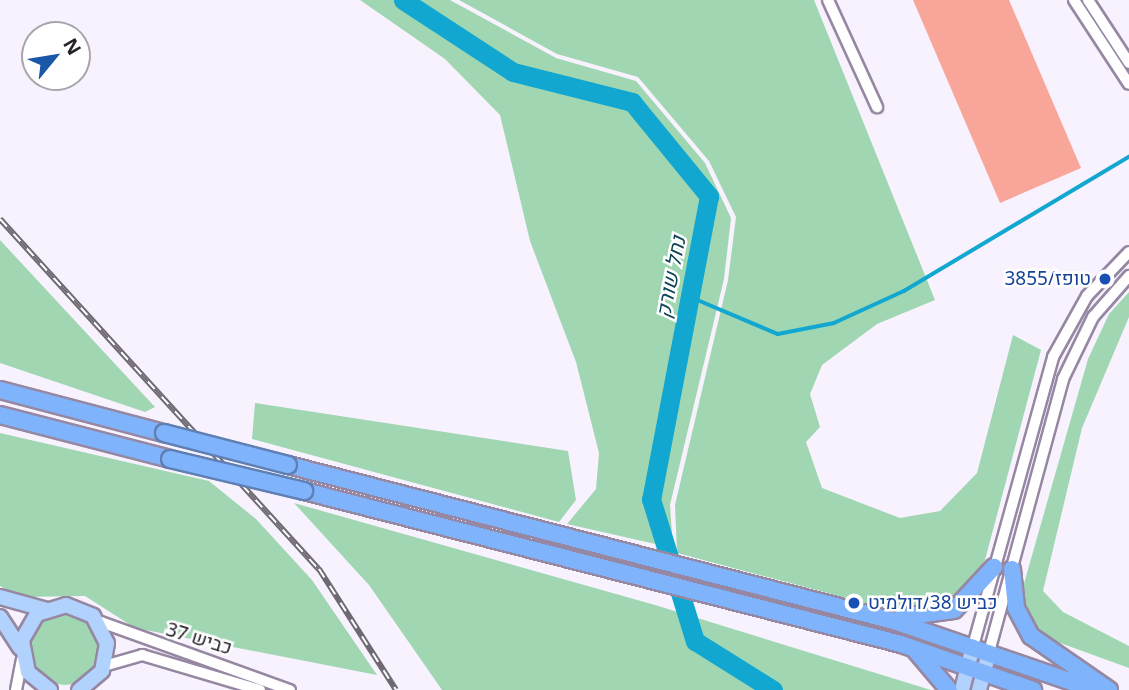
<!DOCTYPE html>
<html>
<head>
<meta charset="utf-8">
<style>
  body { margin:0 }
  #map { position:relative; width:1129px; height:690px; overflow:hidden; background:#f8f2fe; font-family:"Noto Sans",Heebo,sans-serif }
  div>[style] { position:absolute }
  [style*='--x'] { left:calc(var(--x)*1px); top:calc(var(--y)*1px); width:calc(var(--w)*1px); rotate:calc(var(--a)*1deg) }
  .green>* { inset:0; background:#a0d7b2 }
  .round { border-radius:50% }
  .stream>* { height:3.5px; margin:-1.75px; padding:0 1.75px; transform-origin:1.75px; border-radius:1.75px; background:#12a7d0 }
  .river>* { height:19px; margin:-9.5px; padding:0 9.5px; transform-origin:9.5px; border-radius:9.5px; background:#12a7d0 }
  .building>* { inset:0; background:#f8a699 }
  .roads { filter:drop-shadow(2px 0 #9688a2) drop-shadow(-2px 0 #9688a2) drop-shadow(0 2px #9688a2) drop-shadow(0 -2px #9688a2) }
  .minor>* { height:10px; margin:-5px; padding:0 5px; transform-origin:5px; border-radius:5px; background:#fff }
  .major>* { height:14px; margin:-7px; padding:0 7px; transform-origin:7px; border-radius:7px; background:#b2d2fe }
  .highway>* { height:16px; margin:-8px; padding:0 8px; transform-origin:8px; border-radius:8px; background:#7fb4fd }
  .rail>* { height:6px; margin-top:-3px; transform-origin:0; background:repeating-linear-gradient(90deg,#fff 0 10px,#6f6973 0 20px); box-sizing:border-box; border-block:2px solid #6f6973 }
  .bridges { filter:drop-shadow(2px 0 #6080b3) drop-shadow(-2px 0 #6080b3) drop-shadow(0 2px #6080b3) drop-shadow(0 -2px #6080b3) }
  .highway-bridge>* { height:16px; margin:-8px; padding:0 8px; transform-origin:8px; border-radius:8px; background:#7fb4fd }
  .dots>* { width:19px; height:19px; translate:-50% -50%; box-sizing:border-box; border:4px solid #fff; border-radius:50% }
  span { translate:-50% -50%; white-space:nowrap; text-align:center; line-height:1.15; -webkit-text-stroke:5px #fff; paint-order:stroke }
  .transit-label { font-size:19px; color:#164399 }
  .right { translate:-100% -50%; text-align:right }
  .left { translate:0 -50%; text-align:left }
  .street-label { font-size:19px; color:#26202a }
  .water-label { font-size:21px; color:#0e4556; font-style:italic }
  .north { position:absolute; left:21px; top:21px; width:70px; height:70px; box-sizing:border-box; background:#fff; border:2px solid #a8a6aa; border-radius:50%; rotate:60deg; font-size:19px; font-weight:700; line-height:28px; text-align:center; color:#26202a }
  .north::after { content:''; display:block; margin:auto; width:24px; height:32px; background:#1b57a8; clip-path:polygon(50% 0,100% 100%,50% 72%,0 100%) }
</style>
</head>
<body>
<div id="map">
  <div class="green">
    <i style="clip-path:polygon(360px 0,450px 0,556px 58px,636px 81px,705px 163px,731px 218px,724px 279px,670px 505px,673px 548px,567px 524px,596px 489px,599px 453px,576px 362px,530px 241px,500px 115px,445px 59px)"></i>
    <i style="clip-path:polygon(459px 0,814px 0,935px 300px,877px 324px,822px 365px,810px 394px,820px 427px,806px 442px,822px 488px,900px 518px,940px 511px,977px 473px,1013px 335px,1041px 350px,985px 560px,956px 600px,938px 608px,880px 607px,677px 553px,675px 505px,728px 280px,736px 217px,709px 161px,638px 77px,557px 54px)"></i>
    <i style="clip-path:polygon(0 240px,155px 407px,145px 412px,0 363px)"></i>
    <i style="clip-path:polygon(1129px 292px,1129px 317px,1082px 428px,1043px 591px,1063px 612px,1129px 646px,1129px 668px,1041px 636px,1021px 594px,1088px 359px,1109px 314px)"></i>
    <i style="clip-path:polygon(255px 403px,568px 451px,576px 500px,559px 522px,252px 439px)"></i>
    <i style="clip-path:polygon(0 433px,209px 481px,256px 519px,312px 580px,377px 675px,135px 628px,85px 596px,21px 597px,0 586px)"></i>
    <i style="clip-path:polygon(294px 503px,655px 605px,931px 690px,442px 690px,369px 585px)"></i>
    <i class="round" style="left:29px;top:613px;width:72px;height:72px"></i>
  </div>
  <div class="stream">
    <i style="--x:693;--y:298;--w:92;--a:23"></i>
    <i style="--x:778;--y:334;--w:57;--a:-11.1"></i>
    <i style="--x:834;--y:323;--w:77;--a:-24.6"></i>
    <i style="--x:904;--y:291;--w:262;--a:-30.8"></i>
  </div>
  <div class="river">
    <i style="--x:403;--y:0;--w:131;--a:33.2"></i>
    <i style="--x:513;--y:72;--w:123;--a:14.1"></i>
    <i style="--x:632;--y:102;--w:122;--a:50.7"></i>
    <i style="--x:709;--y:196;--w:309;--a:100.8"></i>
    <i style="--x:651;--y:499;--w:149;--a:72.8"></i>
    <i style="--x:695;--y:641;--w:92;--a:32.1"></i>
  </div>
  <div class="building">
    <i style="clip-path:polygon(913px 0,1009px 0,1081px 168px,1000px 203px)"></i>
  </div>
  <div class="roads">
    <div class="minor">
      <i style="--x:828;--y:0;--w:118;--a:65.4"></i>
      <i style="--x:1074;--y:0;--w:100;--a:56.8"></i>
      <i style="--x:1088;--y:0;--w:75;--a:56.9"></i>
      <i style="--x:98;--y:621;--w:204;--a:19.8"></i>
      <i style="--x:973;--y:646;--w:300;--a:-74.5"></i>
      <i style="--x:1053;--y:357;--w:70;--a:-60.9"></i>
      <i style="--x:1087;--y:296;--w:61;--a:-46.3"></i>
      <i style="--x:989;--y:652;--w:283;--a:-74.8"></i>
      <i style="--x:1063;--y:379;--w:69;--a:-64.2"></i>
      <i style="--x:1093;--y:317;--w:55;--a:-48.7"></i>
      <i style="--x:104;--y:666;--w:40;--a:-16"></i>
      <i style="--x:142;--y:655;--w:123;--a:16.5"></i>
      <i style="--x:16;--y:690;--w:31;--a:-79"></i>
    </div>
    <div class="major">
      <i style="--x:0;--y:597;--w:46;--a:15.3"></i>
      <i style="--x:0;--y:617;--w:37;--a:57"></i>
      <i style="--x:50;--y:690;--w:28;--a:-141"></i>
      <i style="--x:28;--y:672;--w:33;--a:-101"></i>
      <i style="--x:22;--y:640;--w:30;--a:-60"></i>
      <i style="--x:37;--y:614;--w:30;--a:-17"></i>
      <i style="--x:66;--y:605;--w:29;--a:22"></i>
      <i style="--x:93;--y:616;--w:30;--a:63"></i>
      <i style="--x:107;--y:643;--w:28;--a:100"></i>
      <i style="--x:102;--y:671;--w:30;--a:140"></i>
      <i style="--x:962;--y:690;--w:45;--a:-76"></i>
      <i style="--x:979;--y:690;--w:39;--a:-75"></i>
    </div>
    <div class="highway">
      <i style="--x:0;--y:390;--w:170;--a:14.7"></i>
      <i style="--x:0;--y:415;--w:176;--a:14.5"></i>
      <i style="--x:288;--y:465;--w:626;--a:14.44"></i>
      <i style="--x:894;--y:621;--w:213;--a:18.9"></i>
      <i style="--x:304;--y:491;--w:616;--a:14.37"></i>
      <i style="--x:901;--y:644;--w:140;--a:19.2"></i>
      <i style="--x:1012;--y:569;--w:39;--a:84"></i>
      <i style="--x:1016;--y:608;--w:32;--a:62"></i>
      <i style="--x:1031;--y:636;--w:95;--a:34.7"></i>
      <i style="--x:902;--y:617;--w:52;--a:-7.7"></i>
      <i style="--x:954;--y:610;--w:59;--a:-47.1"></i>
      <i style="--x:916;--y:651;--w:51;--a:49.8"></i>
    </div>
  </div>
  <div class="rail">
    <i style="--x:0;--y:219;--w:474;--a:47.7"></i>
    <i style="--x:319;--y:569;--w:143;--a:57.5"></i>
  </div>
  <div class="bridges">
    <div class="highway-bridge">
      <i style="--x:164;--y:433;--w:128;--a:14.5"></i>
      <i style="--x:170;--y:459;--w:138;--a:13.4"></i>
    </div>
  </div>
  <div class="dots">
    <i style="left:1105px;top:279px;background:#1a4fb4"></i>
    <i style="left:854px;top:603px;background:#1a4fb4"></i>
  </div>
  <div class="transit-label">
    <span class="right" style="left:1091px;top:279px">3855/טופז</span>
    <span class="left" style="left:868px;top:603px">כביש 38/דולמיט</span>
  </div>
  <div class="street-label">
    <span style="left:199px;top:639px;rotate:17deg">כביש 37</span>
  </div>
  <div class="water-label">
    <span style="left:670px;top:277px;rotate:-79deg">נחל שורק</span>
  </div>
  <div class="north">N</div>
</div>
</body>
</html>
